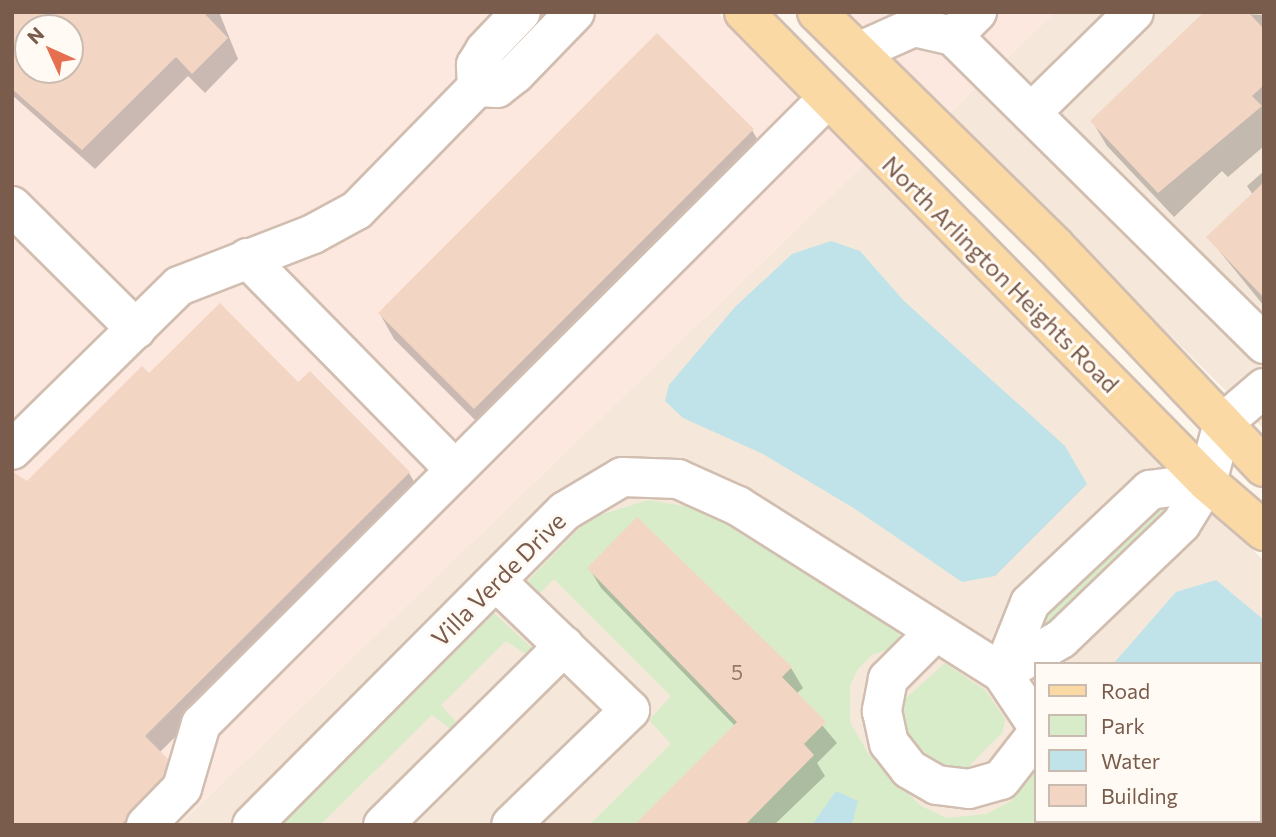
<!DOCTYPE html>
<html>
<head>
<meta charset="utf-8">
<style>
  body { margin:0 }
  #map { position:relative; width:1276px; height:837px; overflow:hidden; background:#fdf6ec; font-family:Commissioner,sans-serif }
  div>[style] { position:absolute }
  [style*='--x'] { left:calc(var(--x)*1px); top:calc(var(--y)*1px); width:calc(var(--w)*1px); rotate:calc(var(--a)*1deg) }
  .residential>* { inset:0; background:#f5e8da }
  .commercial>* { inset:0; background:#fde8e0 }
  .green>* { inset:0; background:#d8ecc9 }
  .water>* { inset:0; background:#bfe3e8 }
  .shadow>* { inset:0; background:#0003 }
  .building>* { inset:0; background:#f3d5c3 }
  .roads { filter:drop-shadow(2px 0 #d1beb0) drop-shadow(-2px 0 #d1beb0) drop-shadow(0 2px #d1beb0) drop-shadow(0 -2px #d1beb0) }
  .minor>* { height:38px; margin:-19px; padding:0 19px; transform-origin:19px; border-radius:19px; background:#fff }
  .major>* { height:38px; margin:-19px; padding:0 19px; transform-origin:19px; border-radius:19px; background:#fbd9a5 }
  span { translate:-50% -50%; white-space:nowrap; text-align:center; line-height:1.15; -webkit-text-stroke:6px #fffaf3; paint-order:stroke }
  .number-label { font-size:21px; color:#987a6a }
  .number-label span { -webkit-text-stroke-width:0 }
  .street-label { font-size:24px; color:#7a5c4d }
  .frame { position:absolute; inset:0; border:14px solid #7a5c4d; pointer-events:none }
  .legend { position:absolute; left:1034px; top:662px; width:228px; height:161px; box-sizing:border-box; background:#fffaf3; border:2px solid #cabbb1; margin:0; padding:9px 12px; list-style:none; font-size:21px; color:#7a5c4d }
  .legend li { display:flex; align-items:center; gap:14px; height:35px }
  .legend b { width:35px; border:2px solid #cabbb1 }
  .north { position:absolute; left:14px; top:14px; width:70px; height:70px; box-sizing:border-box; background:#fffaf3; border:2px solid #cabbb1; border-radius:50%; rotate:315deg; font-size:19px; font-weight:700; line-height:28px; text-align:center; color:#7a5c4d }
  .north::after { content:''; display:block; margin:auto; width:24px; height:32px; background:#e76f51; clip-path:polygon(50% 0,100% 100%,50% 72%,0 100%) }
</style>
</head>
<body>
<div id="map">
  <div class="residential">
    <i style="clip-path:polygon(1055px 12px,1264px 12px,1264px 429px,948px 114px)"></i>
    <i style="clip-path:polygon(evenodd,865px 163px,1264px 561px,1264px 825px,179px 825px,865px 163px,1036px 664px,1260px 664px,1260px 821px,1036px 821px,1036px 664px)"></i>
  </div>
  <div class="commercial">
    <i style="clip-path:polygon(evenodd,12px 12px,717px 12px,865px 163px,179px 825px,12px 825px,12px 12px,28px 28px,70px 28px,70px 70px,28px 70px,28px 28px)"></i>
    <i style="clip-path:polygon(843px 12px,1055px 12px,948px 114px)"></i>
  </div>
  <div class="green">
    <i style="clip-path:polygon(648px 500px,703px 509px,890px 620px,904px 644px,872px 655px,858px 669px,850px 686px,850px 722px,869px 755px,921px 806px,947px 818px,986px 814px,1012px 801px,1010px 793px,1034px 768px,1036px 821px,1074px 825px,589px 825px,671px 744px,649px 720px,671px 696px,554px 579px,534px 599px,525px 584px,588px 519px)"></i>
    <i style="clip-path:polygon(1154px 506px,1166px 507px,1167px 514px,1046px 635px,1036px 623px)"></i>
    <i style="clip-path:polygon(494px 613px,532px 648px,530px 657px,506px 641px,441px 705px,456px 722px,453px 731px,432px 715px,320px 825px,282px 825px)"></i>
    <i style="clip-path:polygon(945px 663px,986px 691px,1005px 719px,1003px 732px,965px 770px,940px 768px,898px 725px,896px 707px)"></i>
  </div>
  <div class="water">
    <i style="clip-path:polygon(831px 241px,860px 251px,904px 301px,1065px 446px,1087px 484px,995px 576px,962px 582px,852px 507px,761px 453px,683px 418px,665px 401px,669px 385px,735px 307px,792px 254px)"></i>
    <i style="clip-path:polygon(1216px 580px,1264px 620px,1264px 825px,1165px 825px,1260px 821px,1260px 664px,1113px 664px,1176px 592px)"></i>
    <i style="clip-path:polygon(836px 791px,858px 801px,852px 825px,812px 825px)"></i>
  </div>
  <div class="shadow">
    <i style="clip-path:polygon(evenodd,12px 12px,219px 12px,238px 59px,205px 93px,188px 76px,95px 169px,12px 95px,12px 12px,28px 28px,70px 28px,70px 70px,28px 70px,28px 28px)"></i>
    <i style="clip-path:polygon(1206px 12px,1264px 15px,1264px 146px,1228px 177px,1222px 171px,1174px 217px,1107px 146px,1092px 121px)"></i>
    <i style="clip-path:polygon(752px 130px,767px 156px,489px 434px,394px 339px,380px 314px)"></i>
    <i style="clip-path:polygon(1264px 171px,1264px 306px,1208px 237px,1253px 195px,1247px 186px)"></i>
    <i style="clip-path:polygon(149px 375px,298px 384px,409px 473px,421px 493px,159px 753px,178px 781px,148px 825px,12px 825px,27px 483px)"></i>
    <i style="clip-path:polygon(589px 568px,791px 668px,803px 688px,796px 694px,837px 743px,817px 763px,825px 776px,774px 825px,641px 825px,735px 726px,601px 588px)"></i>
  </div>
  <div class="building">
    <i style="clip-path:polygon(evenodd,12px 12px,203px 12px,228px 38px,192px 74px,176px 57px,82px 150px,12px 89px,12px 12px,28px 28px,70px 28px,70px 70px,28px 70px,28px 28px)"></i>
    <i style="clip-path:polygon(1204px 12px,1248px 12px,1264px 29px,1264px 85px,1252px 96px,1262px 106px,1158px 193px,1090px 121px)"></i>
    <i style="clip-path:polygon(657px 33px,754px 129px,474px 409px,378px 313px)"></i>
    <i style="clip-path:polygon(1264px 182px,1264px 298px,1206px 237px)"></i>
    <i style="clip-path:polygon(220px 303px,298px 382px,310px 371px,410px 472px,145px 736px,168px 759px,163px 777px,121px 825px,12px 825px,12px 471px,27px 481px,142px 366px,149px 373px)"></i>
    <i style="clip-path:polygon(637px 517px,792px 667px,782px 677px,826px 722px,804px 744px,814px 755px,745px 825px,634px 825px,737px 722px,587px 568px)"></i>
  </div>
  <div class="roads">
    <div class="minor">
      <i style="--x:953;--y:36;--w:438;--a:44.7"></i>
      <i style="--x:858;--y:52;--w:61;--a:-24.1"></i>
      <i style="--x:914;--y:27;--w:40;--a:13"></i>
      <i style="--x:953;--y:36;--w:34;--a:-45"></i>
      <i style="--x:477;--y:87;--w:20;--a:3"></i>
      <i style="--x:497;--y:88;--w:23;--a:-38"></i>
      <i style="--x:515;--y:74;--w:86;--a:-45.9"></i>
      <i style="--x:1031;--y:113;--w:144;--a:-44.4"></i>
      <i style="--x:12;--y:206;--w:175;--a:44.8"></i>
      <i style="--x:247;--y:258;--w:297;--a:45.5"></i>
      <i style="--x:12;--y:450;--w:234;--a:-44.5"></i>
      <i style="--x:179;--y:286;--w:144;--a:-21.2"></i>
      <i style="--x:313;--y:234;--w:50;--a:-28.6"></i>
      <i style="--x:357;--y:210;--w:172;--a:-45.7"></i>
      <i style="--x:477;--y:87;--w:22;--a:-93"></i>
      <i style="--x:476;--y:65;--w:17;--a:-59"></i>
      <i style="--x:485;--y:50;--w:52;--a:-46.5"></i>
      <i style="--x:1207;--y:482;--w:49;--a:121.8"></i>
      <i style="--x:1181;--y:524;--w:166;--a:136.2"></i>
      <i style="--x:1061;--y:639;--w:68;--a:150"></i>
      <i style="--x:1002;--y:673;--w:75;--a:-68.2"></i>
      <i style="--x:1030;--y:603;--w:165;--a:-43.3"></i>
      <i style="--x:1150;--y:490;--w:58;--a:-8"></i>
      <i style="--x:1207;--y:482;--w:61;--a:-74.8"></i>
      <i style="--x:1223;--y:423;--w:54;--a:-40.5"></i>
      <i style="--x:496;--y:581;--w:186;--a:43.9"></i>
      <i style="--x:630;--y:710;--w:165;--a:136"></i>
      <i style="--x:933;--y:634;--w:64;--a:135"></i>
      <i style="--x:888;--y:679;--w:33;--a:101"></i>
      <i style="--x:882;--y:711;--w:33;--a:78"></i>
      <i style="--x:889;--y:743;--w:33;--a:52"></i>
      <i style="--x:909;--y:769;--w:32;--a:30"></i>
      <i style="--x:937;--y:785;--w:32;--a:7"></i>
      <i style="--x:969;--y:789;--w:33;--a:-16"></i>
      <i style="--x:1001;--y:780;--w:57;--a:-52.1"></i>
      <i style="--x:1107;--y:821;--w:4;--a:63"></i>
      <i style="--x:146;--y:825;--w:52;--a:-45.8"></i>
      <i style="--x:182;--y:788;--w:67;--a:-73.5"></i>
      <i style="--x:201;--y:724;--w:886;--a:-44.95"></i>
      <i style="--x:252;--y:825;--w:443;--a:-45.1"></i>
      <i style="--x:565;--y:511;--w:66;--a:-30.8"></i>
      <i style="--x:622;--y:477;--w:56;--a:2"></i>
      <i style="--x:678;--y:479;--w:66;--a:24.2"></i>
      <i style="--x:738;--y:506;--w:312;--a:32.3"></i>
      <i style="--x:1002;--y:673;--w:61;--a:56.3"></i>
      <i style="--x:383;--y:825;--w:255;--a:-44.7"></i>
    </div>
    <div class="major">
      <i style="--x:744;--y:12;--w:660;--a:45.43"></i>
      <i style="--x:1207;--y:482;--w:75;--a:40.7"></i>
      <i style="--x:817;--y:12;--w:334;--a:44.5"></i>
      <i style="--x:1055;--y:246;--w:304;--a:46.6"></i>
    </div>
  </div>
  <div class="number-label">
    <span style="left:737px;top:672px">5</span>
  </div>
  <div class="street-label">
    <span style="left:1001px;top:274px;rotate:45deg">North Arlington Heights Road</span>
    <span style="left:498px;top:579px;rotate:-45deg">Villa Verde Drive</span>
  </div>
  <div class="frame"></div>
  <ul class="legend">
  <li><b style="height:9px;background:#fbd9a5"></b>Road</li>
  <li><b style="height:19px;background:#d8ecc9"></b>Park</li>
  <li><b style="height:19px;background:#bfe3e8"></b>Water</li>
  <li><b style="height:19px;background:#f3d5c3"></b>Building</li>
  </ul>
  <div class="north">N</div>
</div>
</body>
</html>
